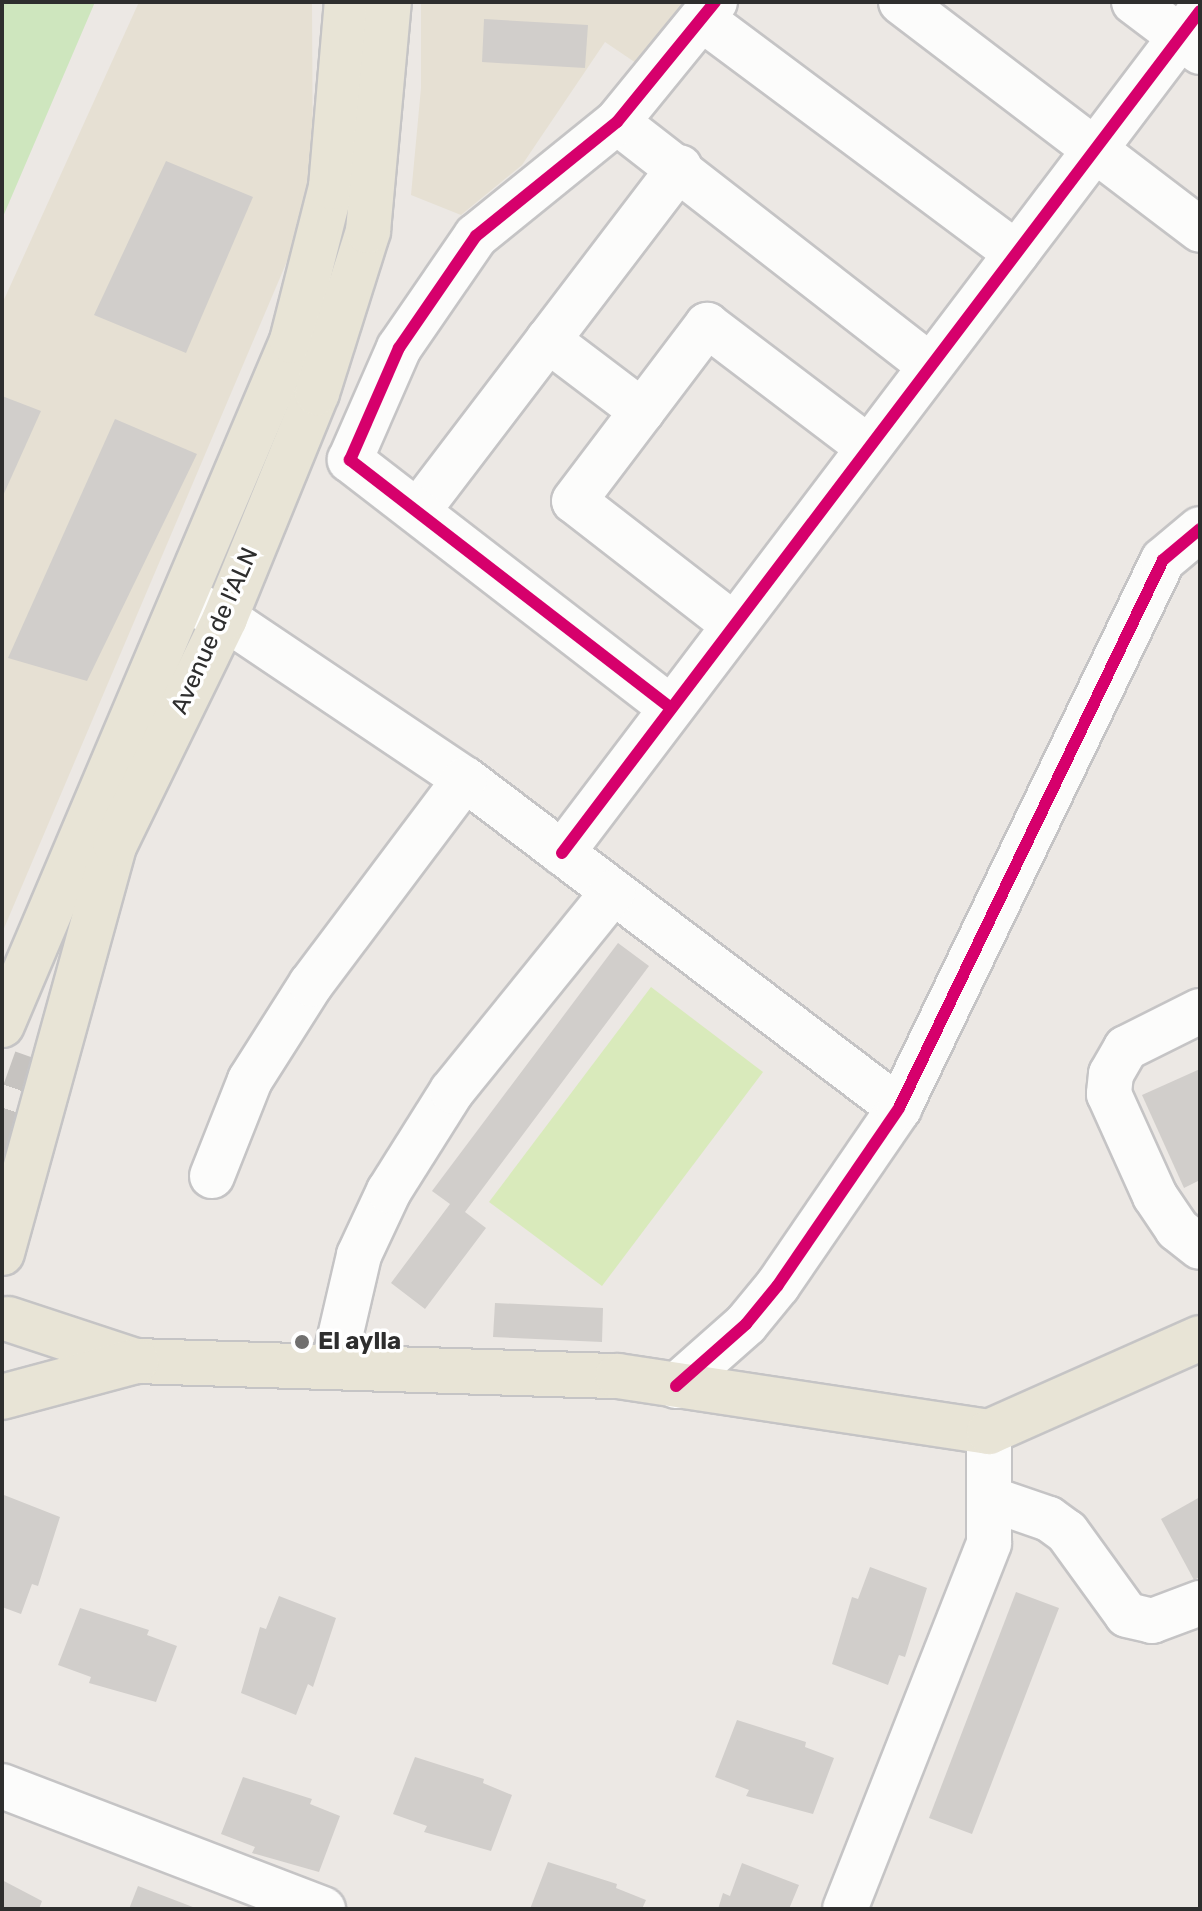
<!DOCTYPE html>
<html>
<head>
<meta charset="utf-8">
<style>
  body { margin:0 }
  #map { position:relative; width:1202px; height:1911px; overflow:hidden; background:#ece8e4; font-family:Rubik,sans-serif }
  div>[style] { position:absolute }
  [style*='--x'] { left:calc(var(--x)*1px); top:calc(var(--y)*1px); width:calc(var(--w)*1px); rotate:calc(var(--a)*1deg) }
  .education>* { inset:0; background:#e6e0d3 }
  .green>* { inset:0; background:#cee6be }
  .pitch>* { inset:0; background:#d9eabb }
  .building>* { inset:0; background:#d1cecb }
  .major-tunnel>* { height:44px; margin-top:-22px; transform-origin:0; background:repeating-linear-gradient(90deg,#c6c3c0 0 44px,transparent 0 66px) }
  .roads { filter:drop-shadow(2px 0 #c5c4c5) drop-shadow(-2px 0 #c5c4c5) drop-shadow(0 2px #c5c4c5) drop-shadow(0 -2px #c5c4c5) }
  .minor>* { height:44px; margin:-22px; padding:0 22px; transform-origin:22px; border-radius:22px; background:#fcfcfb }
  .major>* { height:44px; margin:-22px; padding:0 22px; transform-origin:22px; border-radius:22px; background:#e8e4d6 }
  .cycleway>* { height:12px; margin:-6px; padding:0 6px; transform-origin:6px; border-radius:6px; background:#d6006c }
  .dots>* { width:22px; height:22px; translate:-50% -50%; box-sizing:border-box; border:4px solid #fff; border-radius:50% }
  span { translate:-50% -50%; white-space:nowrap; text-align:center; line-height:1.15; -webkit-text-stroke:7px #fff; paint-order:stroke }
  .street-label { font-size:24px; color:#2e2e2e }
  .poi-label { font-size:24px; color:#2e2e2e; font-weight:700 }
  .left { translate:0 -50%; text-align:left }
  .frame { position:absolute; inset:0; border:4px solid #2e2e2e; pointer-events:none }
</style>
</head>
<body>
<div id="map">
  <div class="education">
    <i style="clip-path:polygon(139px 2px,312px 2px,313px 200px,2px 933px,2px 304px)"></i>
    <i style="clip-path:polygon(421px 2px,691px 2px,639px 65px,605px 42px,522px 165px,461px 215px,411px 195px,421px 88px)"></i>
  </div>
  <div class="green">
    <i style="clip-path:polygon(2px 2px,95px 2px,2px 219px)"></i>
  </div>
  <div class="pitch">
    <i style="clip-path:polygon(651px 987px,763px 1072px,602px 1286px,489px 1202px)"></i>
  </div>
  <div class="building">
    <i style="clip-path:polygon(484px 19px,588px 25px,585px 68px,482px 62px)"></i>
    <i style="clip-path:polygon(166px 161px,253px 197px,186px 353px,94px 315px)"></i>
    <i style="clip-path:polygon(2px 396px,41px 411px,2px 498px)"></i>
    <i style="clip-path:polygon(115px 419px,197px 454px,87px 681px,8px 658px)"></i>
    <i style="clip-path:polygon(618px 943px,649px 966px,465px 1212px,486px 1228px,425px 1309px,391px 1283px,450px 1204px,432px 1191px)"></i>
    <i style="clip-path:polygon(1200px 1069px,1200px 1180px,1184px 1188px,1142px 1095px)"></i>
    <i style="clip-path:polygon(495px 1303px,603px 1308px,602px 1342px,493px 1337px)"></i>
    <i style="clip-path:polygon(4px 1495px,60px 1517px,38px 1586px,32px 1584px,21px 1614px,2px 1607px)"></i>
    <i style="clip-path:polygon(1200px 1497px,1200px 1577px,1194px 1580px,1161px 1519px)"></i>
    <i style="clip-path:polygon(870px 1567px,927px 1588px,905px 1657px,899px 1655px,888px 1685px,832px 1664px,852px 1597px,858px 1599px)"></i>
    <i style="clip-path:polygon(1016px 1592px,1059px 1608px,972px 1834px,929px 1818px)"></i>
    <i style="clip-path:polygon(279px 1596px,336px 1618px,313px 1687px,308px 1684px,296px 1715px,241px 1693px,260px 1627px,266px 1629px)"></i>
    <i style="clip-path:polygon(80px 1608px,149px 1630px,147px 1635px,177px 1646px,156px 1702px,89px 1683px,91px 1677px,58px 1665px)"></i>
    <i style="clip-path:polygon(737px 1720px,806px 1742px,805px 1747px,834px 1758px,813px 1814px,746px 1796px,749px 1790px,715px 1777px)"></i>
    <i style="clip-path:polygon(415px 1757px,484px 1779px,483px 1783px,512px 1795px,491px 1851px,424px 1832px,427px 1826px,393px 1814px)"></i>
    <i style="clip-path:polygon(243px 1777px,312px 1799px,310px 1804px,340px 1816px,319px 1872px,252px 1853px,255px 1847px,221px 1834px)"></i>
    <i style="clip-path:polygon(548px 1862px,617px 1884px,616px 1888px,646px 1900px,642px 1909px,530px 1909px)"></i>
    <i style="clip-path:polygon(742px 1863px,799px 1885px,789px 1909px,718px 1909px,723px 1893px,730px 1896px)"></i>
    <i style="clip-path:polygon(2px 1880px,42px 1901px,39px 1909px,2px 1909px)"></i>
    <i style="clip-path:polygon(138px 1886px,198px 1909px,129px 1909px)"></i>
  </div>
  <div class="major-tunnel">
    <i style="--x:2;--y:1154;--w:101;--a:-70.3"></i>
  </div>
  <div class="roads">
    <div class="minor">
      <i style="--x:901;--y:2;--w:376;--a:37.3"></i>
      <i style="--x:1134;--y:2;--w:83;--a:37.1"></i>
      <i style="--x:702;--y:19;--w:392;--a:36.7"></i>
      <i style="--x:617;--y:122;--w:397;--a:37.9"></i>
      <i style="--x:548;--y:340;--w:118;--a:37.1"></i>
      <i style="--x:418;--y:511;--w:432;--a:-52.7"></i>
      <i style="--x:198;--y:606;--w:30;--a:24"></i>
      <i style="--x:225;--y:618;--w:289;--a:33.9"></i>
      <i style="--x:465;--y:779;--w:545;--a:37.16"></i>
      <i style="--x:734;--y:625;--w:202;--a:-142.2"></i>
      <i style="--x:574;--y:501;--w:221;--a:-52.9"></i>
      <i style="--x:707;--y:325;--w:202;--a:37.2"></i>
      <i style="--x:671;--y:708;--w:406;--a:-142.3"></i>
      <i style="--x:350;--y:460;--w:122;--a:-66.4"></i>
      <i style="--x:399;--y:348;--w:136;--a:-55.5"></i>
      <i style="--x:476;--y:236;--w:181;--a:-39"></i>
      <i style="--x:617;--y:122;--w:155;--a:-50.8"></i>
      <i style="--x:562;--y:853;--w:1056;--a:-52.85"></i>
      <i style="--x:1200;--y:1011;--w:83;--a:153.4"></i>
      <i style="--x:1126;--y:1048;--w:30;--a:120"></i>
      <i style="--x:1111;--y:1074;--w:20;--a:96"></i>
      <i style="--x:1109;--y:1094;--w:112;--a:65.7"></i>
      <i style="--x:1155;--y:1196;--w:40;--a:56"></i>
      <i style="--x:1177;--y:1229;--w:29;--a:38"></i>
      <i style="--x:212;--y:1176;--w:103;--a:-68.4"></i>
      <i style="--x:250;--y:1080;--w:114;--a:-57.6"></i>
      <i style="--x:311;--y:984;--w:256;--a:-53.1"></i>
      <i style="--x:333;--y:1367;--w:115;--a:-76.9"></i>
      <i style="--x:359;--y:1255;--w:71;--a:-64.9"></i>
      <i style="--x:389;--y:1191;--w:118;--a:-57.8"></i>
      <i style="--x:452;--y:1091;--w:256;--a:-51"></i>
      <i style="--x:676;--y:1386;--w:94;--a:-41.5"></i>
      <i style="--x:746;--y:1324;--w:50;--a:-50.6"></i>
      <i style="--x:778;--y:1285;--w:214;--a:-55.6"></i>
      <i style="--x:899;--y:1108;--w:608;--a:-64.28"></i>
      <i style="--x:1163;--y:560;--w:48;--a:-40"></i>
      <i style="--x:991;--y:1499;--w:61;--a:19"></i>
      <i style="--x:1049;--y:1519;--w:22;--a:36"></i>
      <i style="--x:1067;--y:1532;--w:102;--a:54.1"></i>
      <i style="--x:1127;--y:1615;--w:26;--a:13"></i>
      <i style="--x:1152;--y:1621;--w:51;--a:-20.6"></i>
      <i style="--x:2;--y:1786;--w:344;--a:21"></i>
      <i style="--x:845;--y:1909;--w:393;--a:-68.5"></i>
      <i style="--x:989;--y:1543;--w:111;--a:-90"></i>
    </div>
    <div class="major">
      <i style="--x:2;--y:1025;--w:743;--a:-67.02"></i>
      <i style="--x:292;--y:341;--w:159;--a:-75.8"></i>
      <i style="--x:331;--y:187;--w:186;--a:-85.1"></i>
      <i style="--x:2;--y:1253;--w:424;--a:-74.6"></i>
      <i style="--x:115;--y:844;--w:251;--a:-64"></i>
      <i style="--x:225;--y:618;--w:243;--a:-67.8"></i>
      <i style="--x:317;--y:393;--w:170;--a:-72.5"></i>
      <i style="--x:368;--y:231;--w:230;--a:-84.8"></i>
      <i style="--x:8;--y:1319;--w:135;--a:18.2"></i>
      <i style="--x:136;--y:1361;--w:482;--a:1.8"></i>
      <i style="--x:618;--y:1376;--w:375;--a:8.6"></i>
      <i style="--x:989;--y:1432;--w:231;--a:-24"></i>
      <i style="--x:2;--y:1397;--w:139;--a:-15"></i>
    </div>
  </div>
  <div class="cycleway">
    <i style="--x:671;--y:708;--w:406;--a:-142.3"></i>
    <i style="--x:350;--y:460;--w:122;--a:-66.4"></i>
    <i style="--x:399;--y:348;--w:136;--a:-55.5"></i>
    <i style="--x:476;--y:236;--w:181;--a:-39"></i>
    <i style="--x:617;--y:122;--w:155;--a:-50.8"></i>
    <i style="--x:562;--y:853;--w:1056;--a:-52.85"></i>
    <i style="--x:676;--y:1386;--w:94;--a:-41.5"></i>
    <i style="--x:746;--y:1324;--w:50;--a:-50.6"></i>
    <i style="--x:778;--y:1285;--w:214;--a:-55.6"></i>
    <i style="--x:899;--y:1108;--w:608;--a:-64.28"></i>
    <i style="--x:1163;--y:560;--w:48;--a:-40"></i>
  </div>
  <div class="dots">
    <i style="left:302px;top:1342px;background:#706f6e"></i>
  </div>
  <div class="street-label">
    <span style="left:215px;top:631px;rotate:-66deg">Avenue de l'ALN</span>
  </div>
  <div class="poi-label">
    <span class="left" style="left:318px;top:1342px">El aylla</span>
  </div>
  <div class="frame"></div>
</div>
</body>
</html>
